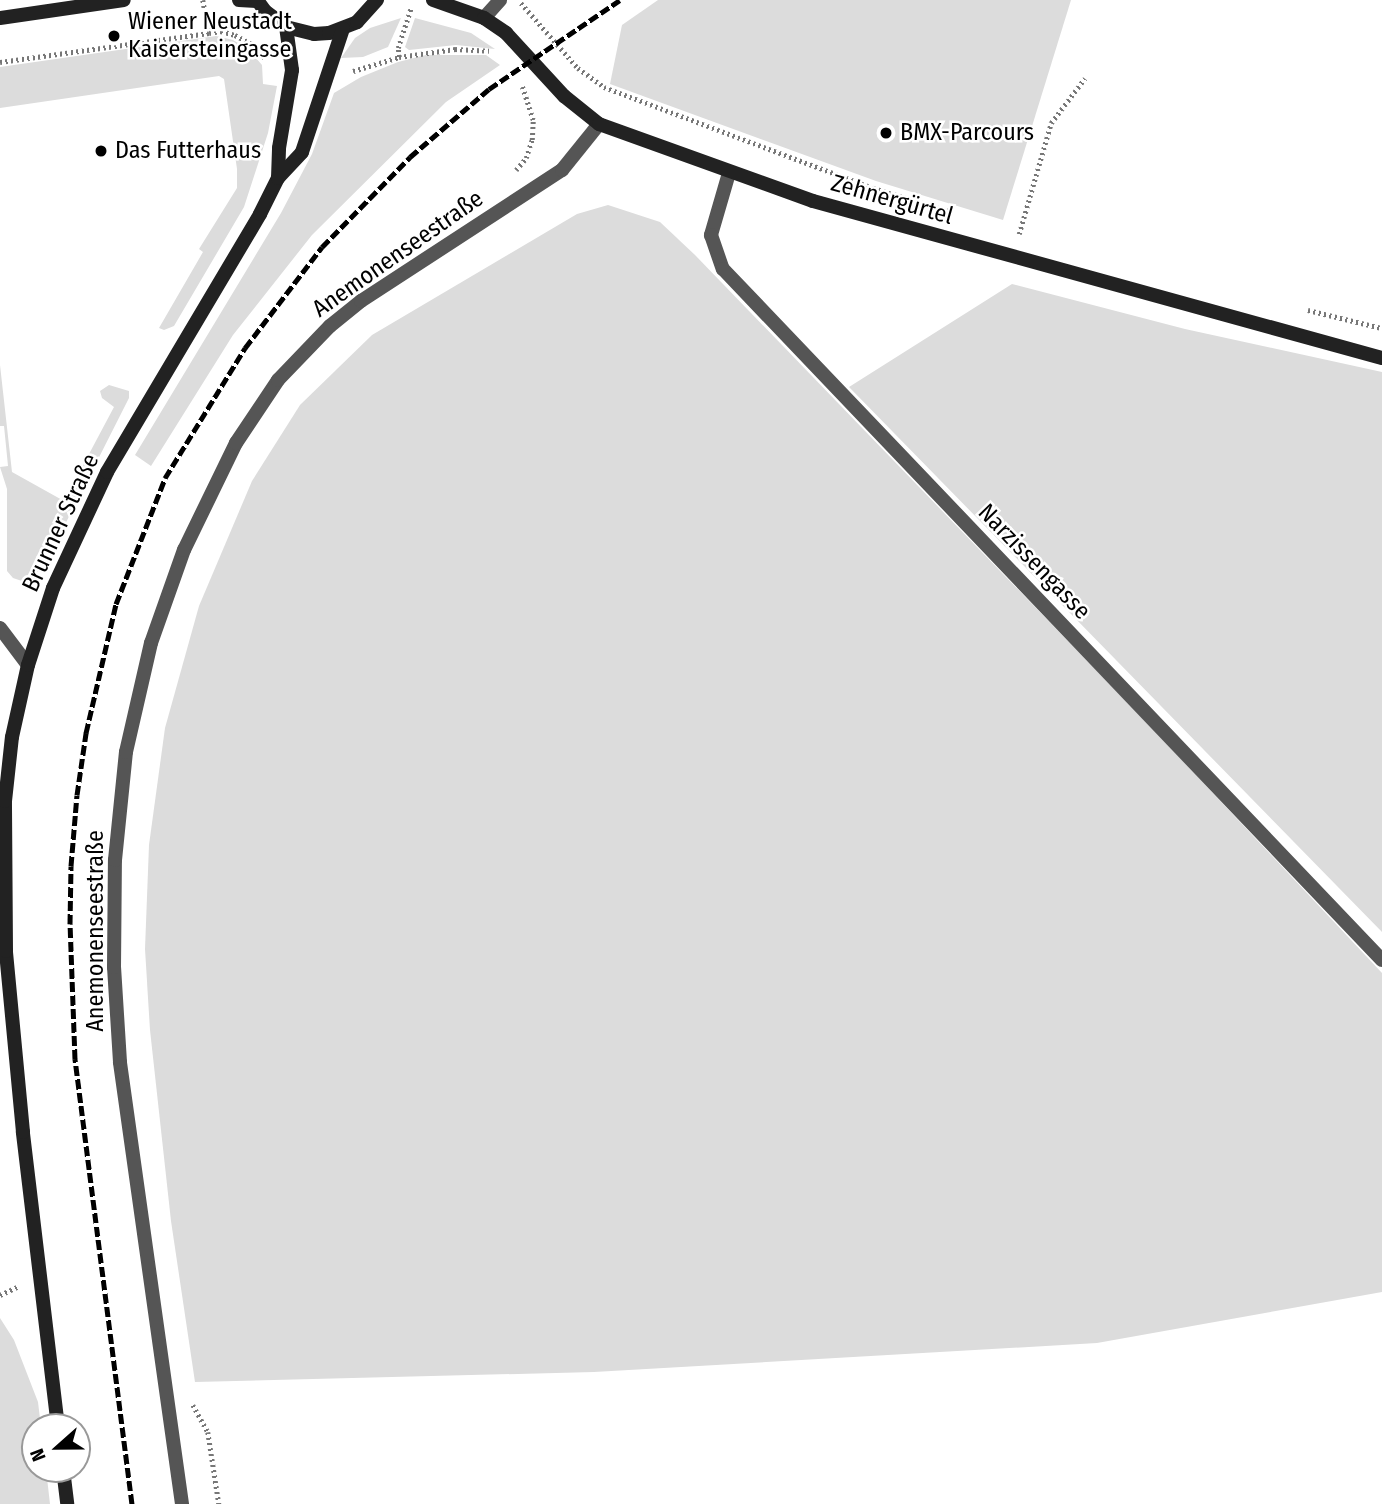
<!DOCTYPE html>
<html>
<head>
<meta charset="utf-8">
<style>
  body { margin:0 }
  #map { position:relative; width:1382px; height:1504px; overflow:hidden; background:#fff; font-family:"Fira Sans Condensed",sans-serif }
  div>[style] { position:absolute }
  [style*='--x'] { left:calc(var(--x)*1px); top:calc(var(--y)*1px); width:calc(var(--w)*1px); rotate:calc(var(--a)*1deg) }
  .green>* { inset:0; background:#dcdcdc }
  .path>* { height:4.5px; margin-top:-2.25px; transform-origin:0; background:repeating-linear-gradient(90deg,#777 0 2px,transparent 0 5.5px) }
  .street>* { height:14px; margin:-7px; padding:0 7px; transform-origin:7px; border-radius:7px; background:#555 }
  .secondary>* { height:14px; margin:-7px; padding:0 7px; transform-origin:7px; border-radius:7px; background:#222 }
  .rail>* { height:5px; margin-top:-2.5px; transform-origin:0; background:repeating-linear-gradient(90deg,#000 0 10px,transparent 0 13.5px) }
  .dots>* { width:19px; height:19px; translate:-50% -50%; box-sizing:border-box; border:4px solid #fff; border-radius:50% }
  span { translate:-50% -50%; white-space:nowrap; text-align:center; line-height:1.15; -webkit-text-stroke:5px #fff; paint-order:stroke }
  .poi-label { font-size:24px; color:#000 }
  .left { translate:0 -50%; text-align:left }
  .street-label { font-size:24px; color:#000 }
  .north { position:absolute; left:21px; top:1413px; width:70px; height:70px; box-sizing:border-box; background:#fff; border:2px solid #999; border-radius:50%; rotate:249deg; font-size:19px; font-weight:700; line-height:28px; text-align:center; color:#000 }
  .north::after { content:''; display:block; margin:auto; width:24px; height:32px; background:#000; clip-path:polygon(50% 0,100% 100%,50% 72%,0 100%) }
</style>
</head>
<body>
<div id="map">
  <div class="green">
    <i style="clip-path:polygon(658px 0,1071px 0,1003px 220px,876px 181px,610px 84px,622px 25px)"></i>
    <i style="clip-path:polygon(401px 18px,388px 47px,363px 57px,341px 58px,355px 38px,370px 28px)"></i>
    <i style="clip-path:polygon(415px 18px,471px 33px,495px 49px,456px 45px,409px 50px,405px 47px)"></i>
    <i style="clip-path:polygon(216px 36px,233px 40px,248px 49px,262px 65px,263px 84px,277px 86px,268px 133px,244px 207px,174px 326px,164px 330px,159px 328px,203px 252px,199px 249px,237px 188px,237px 169px,224px 79px,219px 76px,0 108px,0 67px)"></i>
    <i style="clip-path:polygon(426px 55px,486px 55px,500px 65px,446px 102px,312px 235px,233px 335px,151px 466px,135px 455px,281px 213px,312px 154px,334px 93px,361px 77px,398px 62px)"></i>
    <i style="clip-path:polygon(608px 205px,660px 222px,695px 255px,1148px 724px,1382px 973px,1382px 1292px,1097px 1343px,594px 1372px,195px 1382px,171px 1221px,150px 1030px,145px 949px,149px 845px,165px 728px,199px 606px,252px 481px,300px 405px,372px 335px,577px 214px)"></i>
    <i style="clip-path:polygon(1012px 284px,1185px 329px,1382px 372px,1382px 932px,849px 387px)"></i>
    <i style="clip-path:polygon(0 365px,12px 472px,64px 501px,114px 407px,102px 398px,100px 391px,109px 385px,129px 391px,129px 398px,44px 566px,33px 576px,22px 581px,13px 578px,7px 571px,7px 489px,0 467px,8px 466px,4px 426px,0 426px)"></i>
    <i style="clip-path:polygon(0 1318px,14px 1340px,38px 1402px,41px 1427px,35px 1427px,35px 1469px,46px 1469px,50px 1504px,0 1504px)"></i>
  </div>
  <div class="path">
    <i style="--x:203;--y:0;--w:34;--a:80"></i>
    <i style="--x:209;--y:33;--w:12;--a:-9"></i>
    <i style="--x:221;--y:31;--w:15;--a:16"></i>
    <i style="--x:235;--y:35;--w:19;--a:28"></i>
    <i style="--x:252;--y:44;--w:21;--a:47"></i>
    <i style="--x:521;--y:3;--w:86;--a:48.8"></i>
    <i style="--x:578;--y:68;--w:32;--a:36"></i>
    <i style="--x:604;--y:87;--w:287;--a:20.6"></i>
    <i style="--x:873;--y:188;--w:79;--a:16.8"></i>
    <i style="--x:399;--y:57;--w:57;--a:-8.1"></i>
    <i style="--x:455;--y:49;--w:34;--a:3"></i>
    <i style="--x:0;--y:62;--w:211;--a:-7.9"></i>
    <i style="--x:353;--y:71;--w:48;--a:-16.9"></i>
    <i style="--x:399;--y:57;--w:9;--a:-96"></i>
    <i style="--x:398;--y:48;--w:42;--a:-72"></i>
    <i style="--x:516;--y:170;--w:16;--a:-50"></i>
    <i style="--x:526;--y:158;--w:19;--a:-72"></i>
    <i style="--x:532;--y:140;--w:20;--a:-87"></i>
    <i style="--x:533;--y:120;--w:35;--a:-108"></i>
    <i style="--x:1019;--y:234;--w:116;--a:-73.9"></i>
    <i style="--x:1051;--y:123;--w:56;--a:-52.9"></i>
    <i style="--x:1308;--y:310;--w:76;--a:13.7"></i>
    <i style="--x:0;--y:1295;--w:21;--a:-25"></i>
    <i style="--x:193;--y:1405;--w:31;--a:61"></i>
    <i style="--x:208;--y:1432;--w:73;--a:81.3"></i>
  </div>
  <div class="street">
    <i style="--x:484;--y:18;--w:24;--a:-48"></i>
    <i style="--x:729;--y:173;--w:65;--a:106.2"></i>
    <i style="--x:711;--y:235;--w:36;--a:71"></i>
    <i style="--x:723;--y:269;--w:955;--a:46.36"></i>
    <i style="--x:0;--y:628;--w:46;--a:52.9"></i>
    <i style="--x:182;--y:1504;--w:446;--a:-98"></i>
    <i style="--x:120;--y:1062;--w:95;--a:-93.6"></i>
    <i style="--x:114;--y:967;--w:107;--a:-89.5"></i>
    <i style="--x:115;--y:860;--w:109;--a:-84.2"></i>
    <i style="--x:126;--y:752;--w:112;--a:-77.1"></i>
    <i style="--x:151;--y:643;--w:99;--a:-70.5"></i>
    <i style="--x:184;--y:550;--w:119;--a:-64.1"></i>
    <i style="--x:236;--y:443;--w:76;--a:-56.3"></i>
    <i style="--x:278;--y:380;--w:75;--a:-46.1"></i>
    <i style="--x:330;--y:326;--w:40;--a:-39"></i>
    <i style="--x:361;--y:301;--w:240;--a:-33.1"></i>
    <i style="--x:562;--y:170;--w:59;--a:-51.2"></i>
  </div>
  <div class="secondary">
    <i style="--x:239;--y:0;--w:18;--a:3"></i>
    <i style="--x:257;--y:0;--w:14;--a:54"></i>
    <i style="--x:265;--y:11;--w:26;--a:37"></i>
    <i style="--x:286;--y:27;--w:29;--a:14"></i>
    <i style="--x:314;--y:34;--w:15;--a:-4"></i>
    <i style="--x:329;--y:33;--w:30;--a:-21"></i>
    <i style="--x:357;--y:22;--w:30;--a:-48"></i>
    <i style="--x:433;--y:0;--w:54;--a:19.4"></i>
    <i style="--x:484;--y:18;--w:27;--a:34"></i>
    <i style="--x:506;--y:33;--w:86;--a:47.4"></i>
    <i style="--x:564;--y:96;--w:45;--a:38.7"></i>
    <i style="--x:599;--y:124;--w:227;--a:19.8"></i>
    <i style="--x:813;--y:201;--w:590;--a:15.43"></i>
    <i style="--x:0;--y:18;--w:125;--a:-8.3"></i>
    <i style="--x:278;--y:178;--w:30;--a:-88"></i>
    <i style="--x:279;--y:148;--w:79;--a:-80.5"></i>
    <i style="--x:292;--y:70;--w:43;--a:-97.9"></i>
    <i style="--x:58;--y:1427;--w:297;--a:-96.8"></i>
    <i style="--x:23;--y:1132;--w:182;--a:-95.4"></i>
    <i style="--x:6;--y:951;--w:150;--a:-90.4"></i>
    <i style="--x:5;--y:801;--w:64;--a:-83.8"></i>
    <i style="--x:12;--y:737;--w:74;--a:-77.5"></i>
    <i style="--x:28;--y:665;--w:81;--a:-72"></i>
    <i style="--x:53;--y:588;--w:128;--a:-65"></i>
    <i style="--x:107;--y:472;--w:300;--a:-59.3"></i>
    <i style="--x:260;--y:214;--w:40;--a:-63.4"></i>
    <i style="--x:278;--y:178;--w:35;--a:-47"></i>
    <i style="--x:302;--y:152;--w:130;--a:-71.6"></i>
    <i style="--x:63;--y:1469;--w:35;--a:83"></i>
  </div>
  <div class="rail">
    <i style="--x:132;--y:1504;--w:449;--a:-97.3"></i>
    <i style="--x:75;--y:1059;--w:135;--a:-92.1"></i>
    <i style="--x:70;--y:924;--w:58;--a:-89"></i>
    <i style="--x:71;--y:866;--w:71;--a:-85.2"></i>
    <i style="--x:77;--y:795;--w:63;--a:-81.7"></i>
    <i style="--x:86;--y:733;--w:132;--a:-76.9"></i>
    <i style="--x:116;--y:604;--w:135;--a:-68.7"></i>
    <i style="--x:165;--y:478;--w:153;--a:-58.4"></i>
    <i style="--x:245;--y:348;--w:127;--a:-52.7"></i>
    <i style="--x:322;--y:247;--w:126;--a:-45.6"></i>
    <i style="--x:410;--y:157;--w:104;--a:-40.7"></i>
    <i style="--x:489;--y:89;--w:158;--a:-34.2"></i>
  </div>
  <div class="dots">
    <i style="left:114px;top:36px;background:#000"></i>
    <i style="left:886px;top:133px;background:#000"></i>
    <i style="left:101px;top:151px;background:#000"></i>
  </div>
  <div class="poi-label">
    <span class="left" style="left:128px;top:36px">Wiener Neustadt<br>Kaisersteingasse</span>
    <span class="left" style="left:900px;top:133px">BMX-Parcours</span>
    <span class="left" style="left:115px;top:151px">Das Futterhaus</span>
  </div>
  <div class="street-label">
    <span style="left:892px;top:200px;rotate:16deg">Zehnergürtel</span>
    <span style="left:398px;top:254px;rotate:-35deg">Anemonenseestraße</span>
    <span style="left:61px;top:523px;rotate:-65deg">Brunner Straße</span>
    <span style="left:1034px;top:562px;rotate:46deg">Narzissengasse</span>
    <span style="left:96px;top:931px;rotate:-90deg">Anemonenseestraße</span>
  </div>
  <div class="north">N</div>
</div>
</body>
</html>
